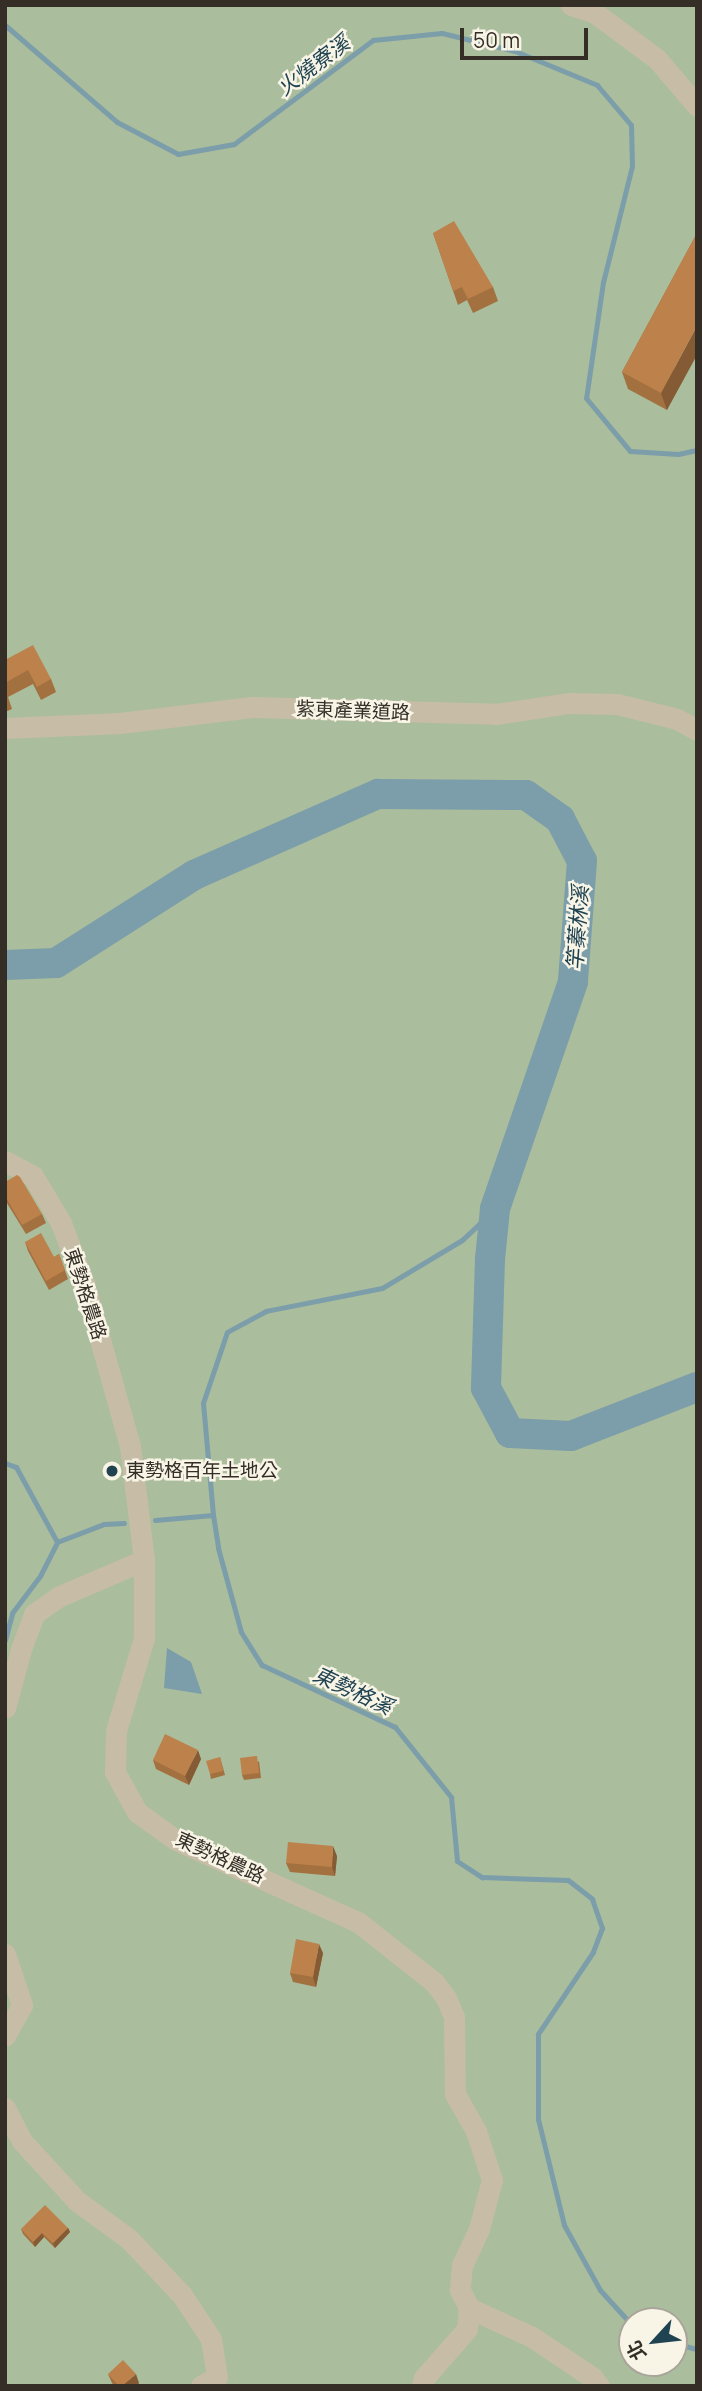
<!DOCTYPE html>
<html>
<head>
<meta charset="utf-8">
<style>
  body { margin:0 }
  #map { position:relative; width:702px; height:2391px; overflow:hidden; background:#f0ebda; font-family:Manrope,"Noto Sans TC",sans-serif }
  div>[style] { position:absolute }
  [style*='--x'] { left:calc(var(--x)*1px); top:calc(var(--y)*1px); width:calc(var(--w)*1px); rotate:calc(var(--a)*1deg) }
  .green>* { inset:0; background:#aabd9c }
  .water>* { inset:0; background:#7c9daa }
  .stream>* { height:5px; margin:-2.5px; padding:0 2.5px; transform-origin:2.5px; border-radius:2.5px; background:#7c9daa }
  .river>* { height:30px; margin:-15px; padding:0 15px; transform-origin:15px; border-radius:15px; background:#7c9daa }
  .minor>* { height:21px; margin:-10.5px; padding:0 10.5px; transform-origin:10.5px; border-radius:10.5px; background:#c7bda7 }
  .wall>* { inset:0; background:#a37040 }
  .shaded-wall>* { inset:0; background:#845b34 }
  .building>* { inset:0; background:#bd824b }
  .dots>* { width:19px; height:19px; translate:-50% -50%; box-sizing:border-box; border:4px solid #f8f4e6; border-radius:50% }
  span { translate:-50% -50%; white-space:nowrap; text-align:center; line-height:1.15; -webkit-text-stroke:5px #f8f4e6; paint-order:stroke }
  .street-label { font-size:19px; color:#342e27 }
  .poi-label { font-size:19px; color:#342e27 }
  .left { translate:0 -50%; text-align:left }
  .water-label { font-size:21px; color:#204352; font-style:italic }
  .frame { position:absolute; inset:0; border:7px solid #342e27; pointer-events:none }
  .north { position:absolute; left:618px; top:2307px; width:70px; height:70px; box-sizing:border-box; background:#f8f4e6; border:2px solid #aaa59a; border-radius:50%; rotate:243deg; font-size:19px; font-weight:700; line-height:28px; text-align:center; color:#342e27 }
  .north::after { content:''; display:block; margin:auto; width:24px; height:32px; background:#204352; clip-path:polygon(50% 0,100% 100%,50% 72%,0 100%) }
  .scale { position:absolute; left:460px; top:28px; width:128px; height:32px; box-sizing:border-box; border:4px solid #342e27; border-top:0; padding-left:9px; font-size:21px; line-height:24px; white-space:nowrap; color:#342e27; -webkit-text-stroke:5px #f8f4e6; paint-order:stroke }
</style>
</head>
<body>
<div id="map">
  <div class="green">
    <i style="clip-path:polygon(evenodd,5px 5px,697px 5px,697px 2386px,5px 2386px,5px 5px,632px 2321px,674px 2321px,674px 2363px,632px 2363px,632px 2321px)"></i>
  </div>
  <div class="water">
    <i style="clip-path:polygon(167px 1648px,191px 1662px,202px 1694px,164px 1688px)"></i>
  </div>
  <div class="stream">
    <i style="--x:5;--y:25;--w:148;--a:40.9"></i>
    <i style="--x:117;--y:122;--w:69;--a:27.7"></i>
    <i style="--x:178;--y:154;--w:57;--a:-10.1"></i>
    <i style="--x:234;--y:144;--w:174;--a:-36.8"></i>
    <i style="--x:373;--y:40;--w:69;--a:-5.8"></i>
    <i style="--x:442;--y:33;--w:75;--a:13.9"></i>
    <i style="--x:515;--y:51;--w:89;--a:22.5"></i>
    <i style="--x:597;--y:85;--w:52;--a:49.6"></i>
    <i style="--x:631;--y:125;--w:41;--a:88.6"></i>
    <i style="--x:632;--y:166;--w:120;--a:104"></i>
    <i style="--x:603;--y:282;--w:117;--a:98.3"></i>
    <i style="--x:586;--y:398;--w:69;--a:50.3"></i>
    <i style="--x:630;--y:451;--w:48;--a:3.6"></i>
    <i style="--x:678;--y:454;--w:19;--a:-12"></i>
    <i style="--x:495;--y:1209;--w:45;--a:136.8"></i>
    <i style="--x:462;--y:1240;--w:93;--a:149"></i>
    <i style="--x:382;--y:1288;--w:118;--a:168.8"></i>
    <i style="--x:266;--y:1311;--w:44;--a:151.7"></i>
    <i style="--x:227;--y:1332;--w:75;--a:108.7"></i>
    <i style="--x:203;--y:1403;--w:112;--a:84.9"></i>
    <i style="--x:213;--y:1515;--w:33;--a:81"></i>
    <i style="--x:218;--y:1548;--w:87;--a:74.7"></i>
    <i style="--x:241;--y:1632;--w:39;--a:58"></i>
    <i style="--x:262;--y:1665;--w:147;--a:25"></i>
    <i style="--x:395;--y:1727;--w:90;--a:51.3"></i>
    <i style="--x:451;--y:1797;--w:64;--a:84.6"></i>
    <i style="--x:457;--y:1861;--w:30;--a:33"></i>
    <i style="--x:482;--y:1877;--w:86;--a:2"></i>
    <i style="--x:568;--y:1880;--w:31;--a:38"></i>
    <i style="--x:592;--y:1899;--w:31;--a:71"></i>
    <i style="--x:602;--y:1928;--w:26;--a:111"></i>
    <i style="--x:593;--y:1952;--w:99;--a:123.9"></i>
    <i style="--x:538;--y:2034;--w:85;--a:90"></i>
    <i style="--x:538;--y:2119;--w:109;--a:76.2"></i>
    <i style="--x:564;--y:2225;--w:74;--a:61"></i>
    <i style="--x:600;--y:2290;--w:47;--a:47.6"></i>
    <i style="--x:5;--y:1463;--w:12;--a:20"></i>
    <i style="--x:16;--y:1467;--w:85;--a:61.3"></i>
    <i style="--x:57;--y:1542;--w:50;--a:-21"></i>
    <i style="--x:104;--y:1524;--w:20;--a:-3"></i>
    <i style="--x:155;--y:1520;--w:58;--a:-4.9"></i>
    <i style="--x:5;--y:1640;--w:28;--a:-75"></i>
    <i style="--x:12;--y:1613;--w:46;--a:-52.9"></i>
    <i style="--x:40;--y:1576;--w:38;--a:-63"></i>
    <i style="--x:674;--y:2343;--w:24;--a:15"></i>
  </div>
  <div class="river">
    <i style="--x:5;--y:965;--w:51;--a:-2.2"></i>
    <i style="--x:56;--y:963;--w:164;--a:-32.5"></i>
    <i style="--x:194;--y:875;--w:201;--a:-23.8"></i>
    <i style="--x:378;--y:794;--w:148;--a:0.4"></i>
    <i style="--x:526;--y:795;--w:42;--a:35.2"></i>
    <i style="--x:560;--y:819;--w:47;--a:62.4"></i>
    <i style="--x:582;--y:861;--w:121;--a:94.3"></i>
    <i style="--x:573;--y:982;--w:240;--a:109"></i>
    <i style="--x:495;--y:1209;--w:50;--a:95.7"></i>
    <i style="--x:490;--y:1259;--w:129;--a:91.8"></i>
    <i style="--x:486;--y:1388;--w:51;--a:61.9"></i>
    <i style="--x:510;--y:1433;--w:61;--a:2.8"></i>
    <i style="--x:571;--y:1436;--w:135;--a:-21.3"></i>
  </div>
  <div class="minor">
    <i style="--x:571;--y:5;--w:25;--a:18"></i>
    <i style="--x:595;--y:13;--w:77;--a:36.6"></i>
    <i style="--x:657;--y:59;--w:62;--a:49.6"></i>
    <i style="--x:5;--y:728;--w:115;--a:-2.5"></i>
    <i style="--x:120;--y:723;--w:133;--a:-6.9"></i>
    <i style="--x:252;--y:707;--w:244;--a:1.6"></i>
    <i style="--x:496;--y:714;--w:74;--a:-8.6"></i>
    <i style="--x:569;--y:703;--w:48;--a:1.2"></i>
    <i style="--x:617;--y:704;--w:62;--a:14"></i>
    <i style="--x:677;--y:719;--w:23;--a:29"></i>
    <i style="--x:5;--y:1161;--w:32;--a:28"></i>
    <i style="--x:33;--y:1176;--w:55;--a:59.2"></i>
    <i style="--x:61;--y:1223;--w:67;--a:69.1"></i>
    <i style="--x:85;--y:1286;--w:166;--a:74.3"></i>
    <i style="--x:130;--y:1446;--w:115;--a:83"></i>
    <i style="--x:144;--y:1560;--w:78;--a:90"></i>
    <i style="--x:144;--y:1638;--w:97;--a:106.8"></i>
    <i style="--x:116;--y:1731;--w:41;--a:91.4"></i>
    <i style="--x:115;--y:1772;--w:46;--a:61.2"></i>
    <i style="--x:137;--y:1812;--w:48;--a:35.7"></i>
    <i style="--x:176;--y:1840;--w:200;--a:24.3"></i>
    <i style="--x:358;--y:1922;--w:97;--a:38.3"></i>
    <i style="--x:434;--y:1982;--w:20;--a:53"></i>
    <i style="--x:446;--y:1998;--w:21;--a:67"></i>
    <i style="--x:454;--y:2017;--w:77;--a:89.3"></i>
    <i style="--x:455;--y:2094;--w:43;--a:60.4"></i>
    <i style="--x:476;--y:2131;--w:52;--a:71.9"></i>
    <i style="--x:492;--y:2180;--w:51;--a:104.9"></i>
    <i style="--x:479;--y:2229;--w:40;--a:115"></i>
    <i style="--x:462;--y:2265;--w:25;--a:95"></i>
    <i style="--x:460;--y:2290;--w:20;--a:63"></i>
    <i style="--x:469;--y:2308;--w:69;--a:24.7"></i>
    <i style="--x:532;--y:2337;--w:72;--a:33.7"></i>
    <i style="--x:592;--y:2377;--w:11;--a:52"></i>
    <i style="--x:5;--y:1708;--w:64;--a:-74.7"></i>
    <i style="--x:22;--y:1646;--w:34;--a:-69"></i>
    <i style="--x:34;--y:1614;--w:32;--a:-35"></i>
    <i style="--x:60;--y:1596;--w:91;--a:-23.2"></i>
    <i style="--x:5;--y:1954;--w:54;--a:71.6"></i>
    <i style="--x:22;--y:2005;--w:35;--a:119"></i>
    <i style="--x:5;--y:2108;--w:37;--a:63"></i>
    <i style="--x:22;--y:2141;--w:81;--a:47.5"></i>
    <i style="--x:77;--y:2201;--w:64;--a:36.2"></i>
    <i style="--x:129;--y:2239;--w:77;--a:46.6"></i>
    <i style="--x:182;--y:2295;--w:53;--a:56.6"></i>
    <i style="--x:211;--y:2339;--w:38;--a:81"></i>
    <i style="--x:217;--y:2377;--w:18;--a:151"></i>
    <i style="--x:422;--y:2386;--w:8;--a:-76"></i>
    <i style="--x:424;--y:2378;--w:65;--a:-48.7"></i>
    <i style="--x:467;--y:2329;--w:21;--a:-85"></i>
  </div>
  <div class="wall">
    <i style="clip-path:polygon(433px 233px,493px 287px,498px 301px,473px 313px,467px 300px,458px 305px)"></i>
    <i style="clip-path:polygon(697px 233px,667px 410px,628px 389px,622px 372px)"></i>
    <i style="clip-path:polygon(5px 660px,51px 679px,56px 692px,41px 700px,33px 684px,8px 697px,12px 709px,5px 712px)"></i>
    <i style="clip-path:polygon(5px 1182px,42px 1214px,46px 1223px,26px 1234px,5px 1200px)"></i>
    <i style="clip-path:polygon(25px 1242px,54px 1257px,59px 1254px,68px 1279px,49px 1290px,28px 1251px)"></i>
    <i style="clip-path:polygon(220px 1757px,225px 1775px,211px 1779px,210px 1774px)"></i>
    <i style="clip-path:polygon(201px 1759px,189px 1785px,156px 1769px,153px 1760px)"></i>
    <i style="clip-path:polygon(259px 1761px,261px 1778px,244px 1780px,242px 1775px)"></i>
    <i style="clip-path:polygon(337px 1856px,335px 1876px,290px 1872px,286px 1863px)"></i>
    <i style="clip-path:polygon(323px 1953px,316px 1987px,293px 1982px,290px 1973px)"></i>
    <i style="clip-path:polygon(68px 2228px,70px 2232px,55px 2248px,44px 2237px,35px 2247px,23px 2234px,21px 2229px)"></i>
    <i style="clip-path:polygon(108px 2374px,139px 2383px,136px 2386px,114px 2386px,112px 2383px)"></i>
  </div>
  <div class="shaded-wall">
    <i style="clip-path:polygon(697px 326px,697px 355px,667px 410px,661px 393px)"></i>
    <i style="clip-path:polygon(198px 1750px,201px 1759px,189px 1785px,185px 1776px)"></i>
    <i style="clip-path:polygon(333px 1846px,337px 1856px,335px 1876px,332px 1867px)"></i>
    <i style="clip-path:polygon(319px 1944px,323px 1953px,316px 1987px,313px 1977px)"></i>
    <i style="clip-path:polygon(68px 2228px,70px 2232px,55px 2248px,53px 2243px)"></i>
    <i style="clip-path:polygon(42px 2233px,44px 2237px,35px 2247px,33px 2242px)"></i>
    <i style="clip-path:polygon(136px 2374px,139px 2383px,136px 2386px,122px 2386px)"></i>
  </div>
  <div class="building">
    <i style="clip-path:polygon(454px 221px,493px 287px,468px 299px,462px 287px,453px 291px,433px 233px)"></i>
    <i style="clip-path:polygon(697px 233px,697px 326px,661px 393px,622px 372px)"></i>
    <i style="clip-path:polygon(33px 645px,51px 679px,37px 687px,28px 670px,5px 683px,5px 660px)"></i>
    <i style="clip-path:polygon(17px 1175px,20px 1177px,42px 1214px,22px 1225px,5px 1196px,5px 1182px)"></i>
    <i style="clip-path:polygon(41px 1233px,54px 1257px,59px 1254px,65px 1270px,46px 1281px,25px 1242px)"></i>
    <i style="clip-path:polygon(165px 1734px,198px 1750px,185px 1776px,153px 1760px)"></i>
    <i style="clip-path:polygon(257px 1756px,259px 1773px,242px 1775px,240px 1758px)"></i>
    <i style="clip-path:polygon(220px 1757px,223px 1771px,210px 1774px,206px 1761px)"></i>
    <i style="clip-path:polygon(288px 1842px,333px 1846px,332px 1867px,286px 1863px)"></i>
    <i style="clip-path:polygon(296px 1939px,319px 1944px,313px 1977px,290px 1973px)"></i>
    <i style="clip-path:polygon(45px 2205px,68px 2228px,53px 2243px,42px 2233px,33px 2242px,21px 2229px)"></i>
    <i style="clip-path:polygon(123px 2360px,136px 2374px,122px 2386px,119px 2386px,108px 2374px)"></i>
  </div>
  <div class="dots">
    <i style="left:112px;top:1471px;background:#204352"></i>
  </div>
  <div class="street-label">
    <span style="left:353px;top:711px;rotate:2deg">紫東產業道路</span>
    <span style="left:85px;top:1294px;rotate:72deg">東勢格農路</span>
    <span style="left:220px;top:1858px;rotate:25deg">東勢格農路</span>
  </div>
  <div class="poi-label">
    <span class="left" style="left:126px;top:1471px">東勢格百年土地公</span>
  </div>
  <div class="water-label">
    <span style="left:313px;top:65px;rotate:-37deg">火燒寮溪</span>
    <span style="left:577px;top:928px;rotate:-86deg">竿蓁林溪</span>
    <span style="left:353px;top:1690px;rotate:25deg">東勢格溪</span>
  </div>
  <div class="frame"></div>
  <div class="north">北</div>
  <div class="scale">50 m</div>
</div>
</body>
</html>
